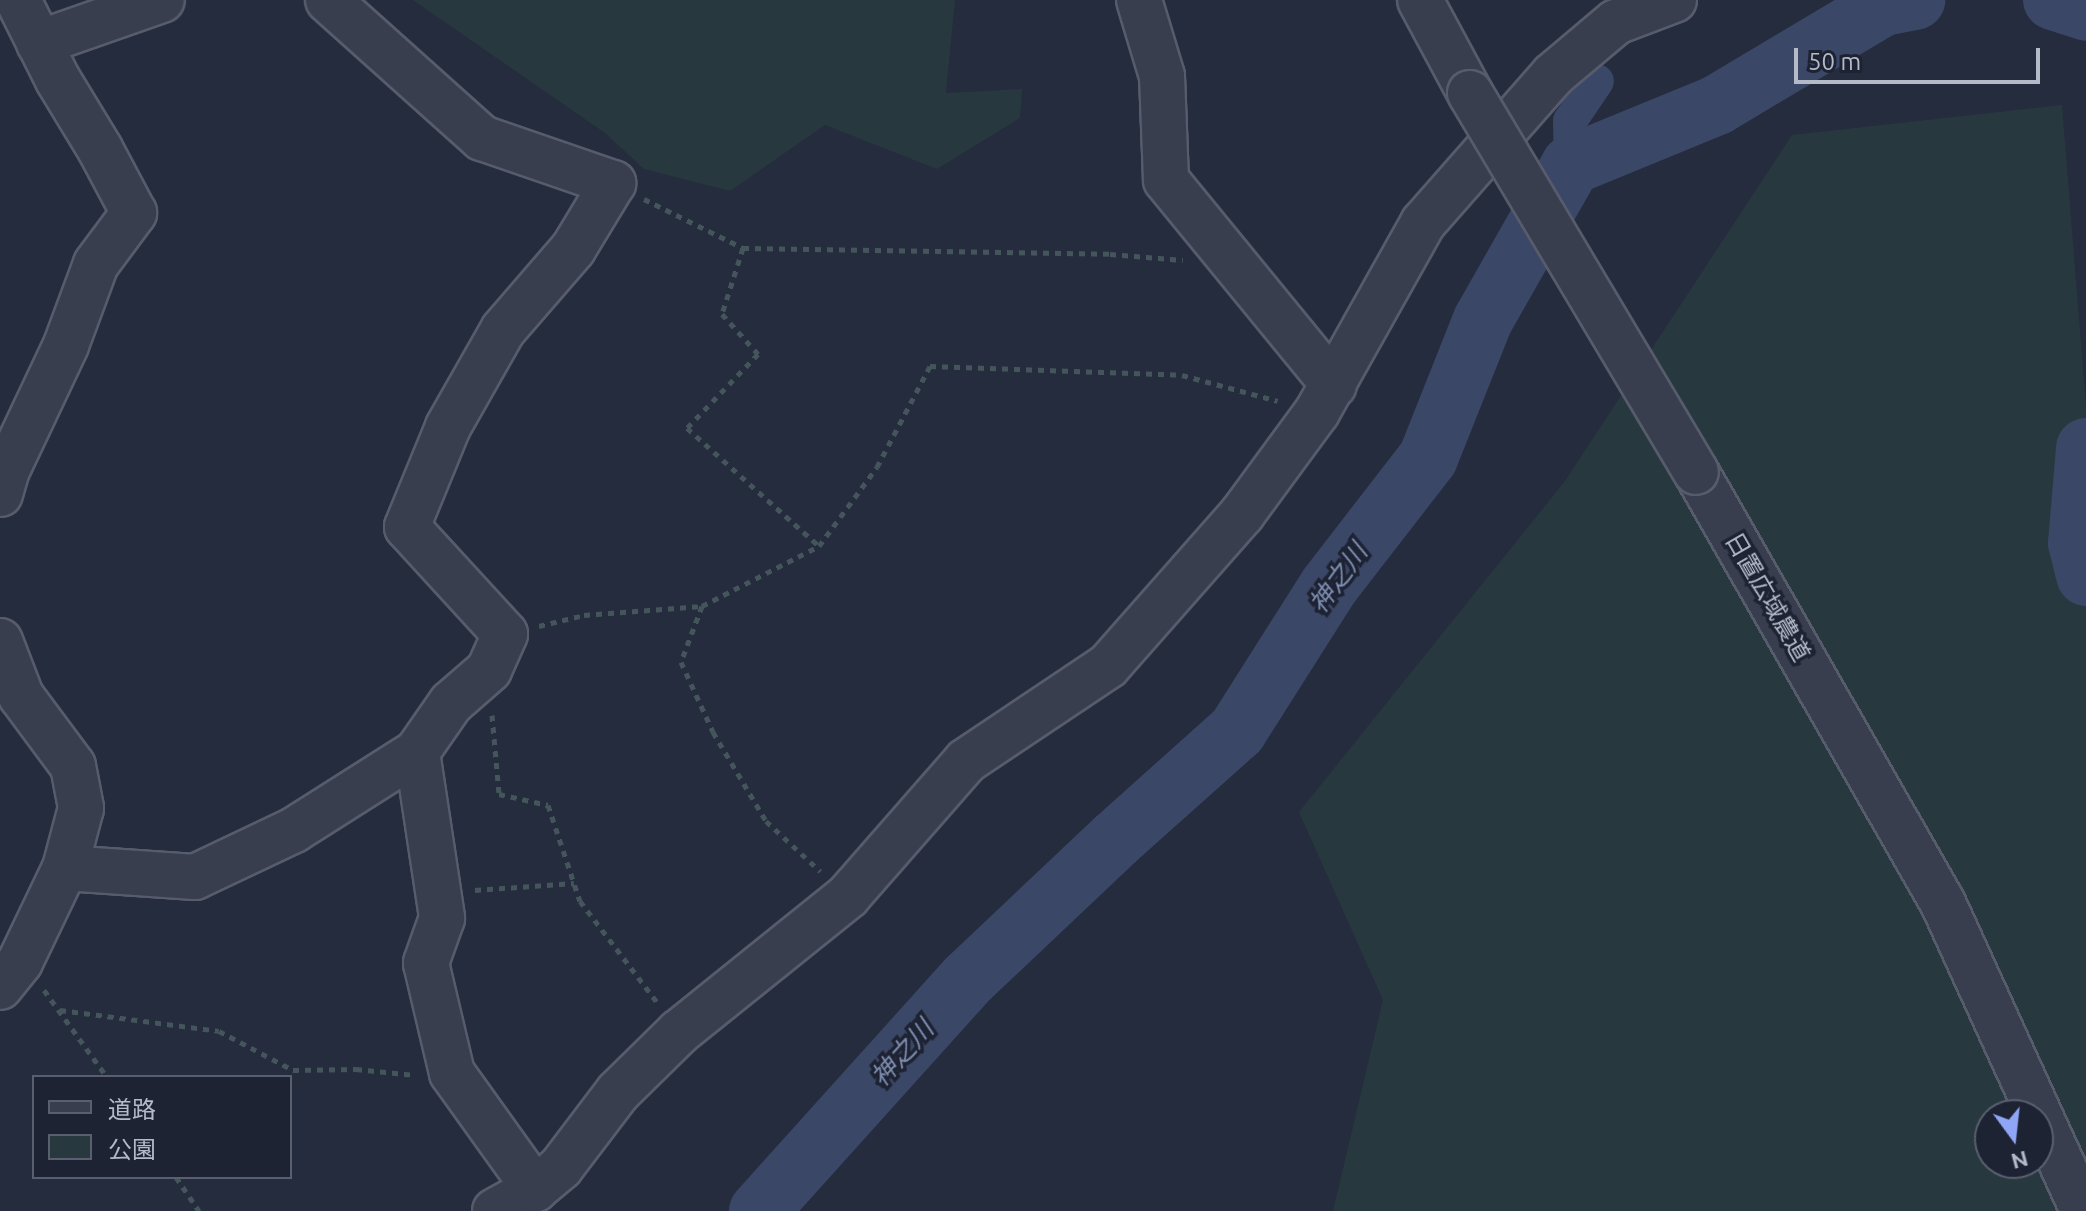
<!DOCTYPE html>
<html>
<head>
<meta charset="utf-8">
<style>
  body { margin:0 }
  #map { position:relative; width:2086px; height:1211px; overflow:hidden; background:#252c3e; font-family:Ubuntu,"Noto Sans JP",sans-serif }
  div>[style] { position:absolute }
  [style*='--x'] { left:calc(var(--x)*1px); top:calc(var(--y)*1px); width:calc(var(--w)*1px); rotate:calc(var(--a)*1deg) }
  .green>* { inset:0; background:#27383f }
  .canal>* { height:34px; margin:-17px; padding:0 17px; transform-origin:17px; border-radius:17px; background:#3b4766 }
  .river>* { height:60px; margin:-30px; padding:0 30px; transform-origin:30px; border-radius:30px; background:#3b4766 }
  .path>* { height:5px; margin-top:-2.5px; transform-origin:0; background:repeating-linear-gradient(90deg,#45555c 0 6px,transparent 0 12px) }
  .roads { filter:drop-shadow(2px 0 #575c6c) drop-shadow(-2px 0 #575c6c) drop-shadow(0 2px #575c6c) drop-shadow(0 -2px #575c6c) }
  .minor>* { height:44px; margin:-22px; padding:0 22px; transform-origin:22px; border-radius:22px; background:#393e4e }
  .bridges { filter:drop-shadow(2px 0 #575c6c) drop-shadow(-2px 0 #575c6c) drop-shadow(0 2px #575c6c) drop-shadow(0 -2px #575c6c) }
  .minor-bridge>* { height:44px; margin:-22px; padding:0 22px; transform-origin:22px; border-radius:22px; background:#393e4e }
  span { translate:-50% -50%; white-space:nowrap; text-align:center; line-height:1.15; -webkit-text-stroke:7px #1e2333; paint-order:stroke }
  .street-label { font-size:24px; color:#b5bac9 }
  .water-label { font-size:26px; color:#7d8caf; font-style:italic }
  .legend { position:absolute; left:32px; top:1075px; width:260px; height:104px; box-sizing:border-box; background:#1e2333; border:2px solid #5a5f6f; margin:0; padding:10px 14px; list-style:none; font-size:24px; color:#b5bac9 }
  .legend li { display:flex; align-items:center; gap:16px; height:40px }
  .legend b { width:40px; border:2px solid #5a5f6f }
  .north { position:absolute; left:1974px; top:1099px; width:80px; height:80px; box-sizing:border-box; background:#1e2333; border:2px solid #5a5f6f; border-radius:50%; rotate:165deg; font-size:22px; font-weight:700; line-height:32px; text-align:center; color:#b5bac9 }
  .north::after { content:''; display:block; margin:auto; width:28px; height:36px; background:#8ea6f5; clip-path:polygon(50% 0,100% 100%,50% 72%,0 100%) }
  .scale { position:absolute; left:1794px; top:48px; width:246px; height:36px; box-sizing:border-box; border:4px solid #b5bac9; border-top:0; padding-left:10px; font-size:24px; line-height:28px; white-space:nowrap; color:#b5bac9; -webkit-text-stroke:6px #1e2333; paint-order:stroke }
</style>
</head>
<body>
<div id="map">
  <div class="green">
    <i style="clip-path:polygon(413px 0,955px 0,946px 93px,1022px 89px,1020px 118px,937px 169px,825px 125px,730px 191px,644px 169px,605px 133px)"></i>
    <i style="clip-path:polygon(evenodd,2062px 105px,2086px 406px,2086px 1211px,1333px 1211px,1383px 1000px,1299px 812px,1565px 481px,1792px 135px,2062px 105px,1990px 1115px,2038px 1115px,2038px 1163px,1990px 1163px,1990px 1115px)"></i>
  </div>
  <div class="canal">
    <i style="--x:1571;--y:165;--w:44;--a:-91.3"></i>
    <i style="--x:1570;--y:121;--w:48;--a:-56"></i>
  </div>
  <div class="river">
    <i style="--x:2053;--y:0;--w:35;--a:18"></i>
    <i style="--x:2086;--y:448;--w:95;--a:94.8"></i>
    <i style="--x:2078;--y:543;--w:34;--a:76"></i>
    <i style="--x:759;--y:1211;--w:312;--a:-48"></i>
    <i style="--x:968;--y:979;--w:202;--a:-43.4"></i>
    <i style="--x:1115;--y:840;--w:164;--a:-41.8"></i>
    <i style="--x:1237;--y:731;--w:172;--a:-57.6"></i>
    <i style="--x:1329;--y:586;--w:162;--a:-52.3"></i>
    <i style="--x:1428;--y:458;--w:149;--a:-68.3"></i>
    <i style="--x:1483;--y:320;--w:178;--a:-60.4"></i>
    <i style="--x:1571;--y:165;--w:158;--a:-22.3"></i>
    <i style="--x:1717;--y:105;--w:193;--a:-30.8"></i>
    <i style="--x:1883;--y:6;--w:33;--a:-11"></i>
  </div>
  <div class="path">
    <i style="--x:644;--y:199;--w:110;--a:26.3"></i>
    <i style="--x:743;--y:248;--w:367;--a:0.9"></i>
    <i style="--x:1110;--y:254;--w:73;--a:4.7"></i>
    <i style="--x:743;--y:248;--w:69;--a:107.7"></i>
    <i style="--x:722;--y:314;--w:54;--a:48"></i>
    <i style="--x:758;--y:354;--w:103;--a:133.8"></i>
    <i style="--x:687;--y:428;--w:177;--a:41.8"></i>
    <i style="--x:702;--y:606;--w:131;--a:-27.1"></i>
    <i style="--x:819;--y:546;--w:98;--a:-53.7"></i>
    <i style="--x:877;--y:467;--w:114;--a:-62.3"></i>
    <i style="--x:930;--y:366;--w:252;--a:2"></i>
    <i style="--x:1182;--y:375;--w:99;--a:15.2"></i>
    <i style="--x:539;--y:626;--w:46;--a:-13.7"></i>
    <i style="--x:584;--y:615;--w:118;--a:-4.4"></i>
    <i style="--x:702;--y:606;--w:60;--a:110.6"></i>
    <i style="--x:681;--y:662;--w:77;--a:65.4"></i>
    <i style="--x:713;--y:732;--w:104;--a:59.2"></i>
    <i style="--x:766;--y:821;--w:74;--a:42.8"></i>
    <i style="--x:492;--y:715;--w:79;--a:84.9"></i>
    <i style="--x:499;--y:794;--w:50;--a:12.7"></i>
    <i style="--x:548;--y:805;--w:101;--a:71.6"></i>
    <i style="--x:580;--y:901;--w:127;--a:52.7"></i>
    <i style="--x:475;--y:890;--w:99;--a:-4"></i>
    <i style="--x:44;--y:990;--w:107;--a:54.1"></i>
    <i style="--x:60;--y:1010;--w:160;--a:7.5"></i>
    <i style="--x:219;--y:1031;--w:84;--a:27.8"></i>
    <i style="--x:293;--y:1070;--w:63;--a:-0.9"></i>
    <i style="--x:356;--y:1069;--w:59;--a:5.8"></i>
    <i style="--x:176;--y:1177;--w:41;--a:55.9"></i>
  </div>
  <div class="roads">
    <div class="minor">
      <i style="--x:328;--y:0;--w:207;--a:41.9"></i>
      <i style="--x:482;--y:138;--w:139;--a:19"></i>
      <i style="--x:613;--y:183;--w:77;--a:121.2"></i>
      <i style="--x:573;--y:249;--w:107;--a:130.8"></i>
      <i style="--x:503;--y:330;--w:112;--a:119.6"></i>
      <i style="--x:448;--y:427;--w:108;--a:112.3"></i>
      <i style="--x:407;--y:527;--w:145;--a:47.5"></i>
      <i style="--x:505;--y:634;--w:39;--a:114"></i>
      <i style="--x:489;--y:670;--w:50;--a:139"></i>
      <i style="--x:451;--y:703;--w:60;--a:124.8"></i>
      <i style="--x:417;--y:752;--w:168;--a:81.4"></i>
      <i style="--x:442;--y:918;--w:48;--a:109.6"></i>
      <i style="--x:426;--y:963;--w:113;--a:76.7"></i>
      <i style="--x:452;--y:1073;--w:143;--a:54.4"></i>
      <i style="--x:1139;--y:0;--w:79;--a:73.2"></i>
      <i style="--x:1162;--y:76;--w:104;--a:87.8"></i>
      <i style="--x:1166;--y:180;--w:265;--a:50.7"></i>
      <i style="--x:1420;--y:0;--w:106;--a:61.7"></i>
      <i style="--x:39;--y:43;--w:130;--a:-19.3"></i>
      <i style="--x:1696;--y:472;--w:495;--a:60.2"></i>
      <i style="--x:1942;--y:901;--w:341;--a:65.5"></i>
      <i style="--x:0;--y:494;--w:25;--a:-74"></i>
      <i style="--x:7;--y:470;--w:138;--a:-64.7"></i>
      <i style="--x:66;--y:345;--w:86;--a:-69.7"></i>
      <i style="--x:96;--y:264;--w:64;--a:-53.3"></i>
      <i style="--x:134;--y:213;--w:72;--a:-118"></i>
      <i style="--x:100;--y:149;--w:81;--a:-121.3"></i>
      <i style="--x:58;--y:80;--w:89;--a:-116.6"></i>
      <i style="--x:0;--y:641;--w:59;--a:69.1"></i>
      <i style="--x:21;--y:696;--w:87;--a:53.4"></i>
      <i style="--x:73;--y:766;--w:43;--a:79.2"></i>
      <i style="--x:81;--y:808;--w:62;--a:104.9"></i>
      <i style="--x:65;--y:868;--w:104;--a:115.6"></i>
      <i style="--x:20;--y:962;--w:32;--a:129"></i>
      <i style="--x:65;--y:868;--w:130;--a:4"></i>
      <i style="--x:195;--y:877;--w:110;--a:-25.4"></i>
      <i style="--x:294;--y:830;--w:146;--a:-32.4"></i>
      <i style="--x:495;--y:1211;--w:46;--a:-28.8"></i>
      <i style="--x:535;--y:1189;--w:34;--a:-40"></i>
      <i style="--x:561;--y:1167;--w:94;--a:-52.8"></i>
      <i style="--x:618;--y:1092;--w:86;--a:-44.5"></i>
      <i style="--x:679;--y:1032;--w:217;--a:-38.8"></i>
      <i style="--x:848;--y:896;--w:179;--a:-48.8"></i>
      <i style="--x:966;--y:761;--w:171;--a:-33.8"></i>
      <i style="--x:1108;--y:666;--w:203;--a:-48.6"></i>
      <i style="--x:1242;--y:514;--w:127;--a:-53.7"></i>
      <i style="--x:1317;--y:412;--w:217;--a:-60.7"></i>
      <i style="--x:1423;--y:223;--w:197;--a:-48.7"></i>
      <i style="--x:1553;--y:75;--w:82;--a:-40.1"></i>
      <i style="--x:1616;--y:22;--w:62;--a:-20.8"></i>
    </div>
  </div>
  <div class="bridges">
    <div class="minor-bridge">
      <i style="--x:1470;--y:93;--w:441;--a:59.2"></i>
    </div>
  </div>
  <div class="street-label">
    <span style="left:1768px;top:597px;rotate:60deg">日置広域農道</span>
  </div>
  <div class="water-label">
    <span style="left:1338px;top:578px;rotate:-54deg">神之川</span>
    <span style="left:902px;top:1053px;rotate:-48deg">神之川</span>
  </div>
  <ul class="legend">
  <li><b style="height:10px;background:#393e4e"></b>道路</li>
  <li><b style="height:22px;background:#27383f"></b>公園</li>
  </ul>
  <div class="north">N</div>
  <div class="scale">50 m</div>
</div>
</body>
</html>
